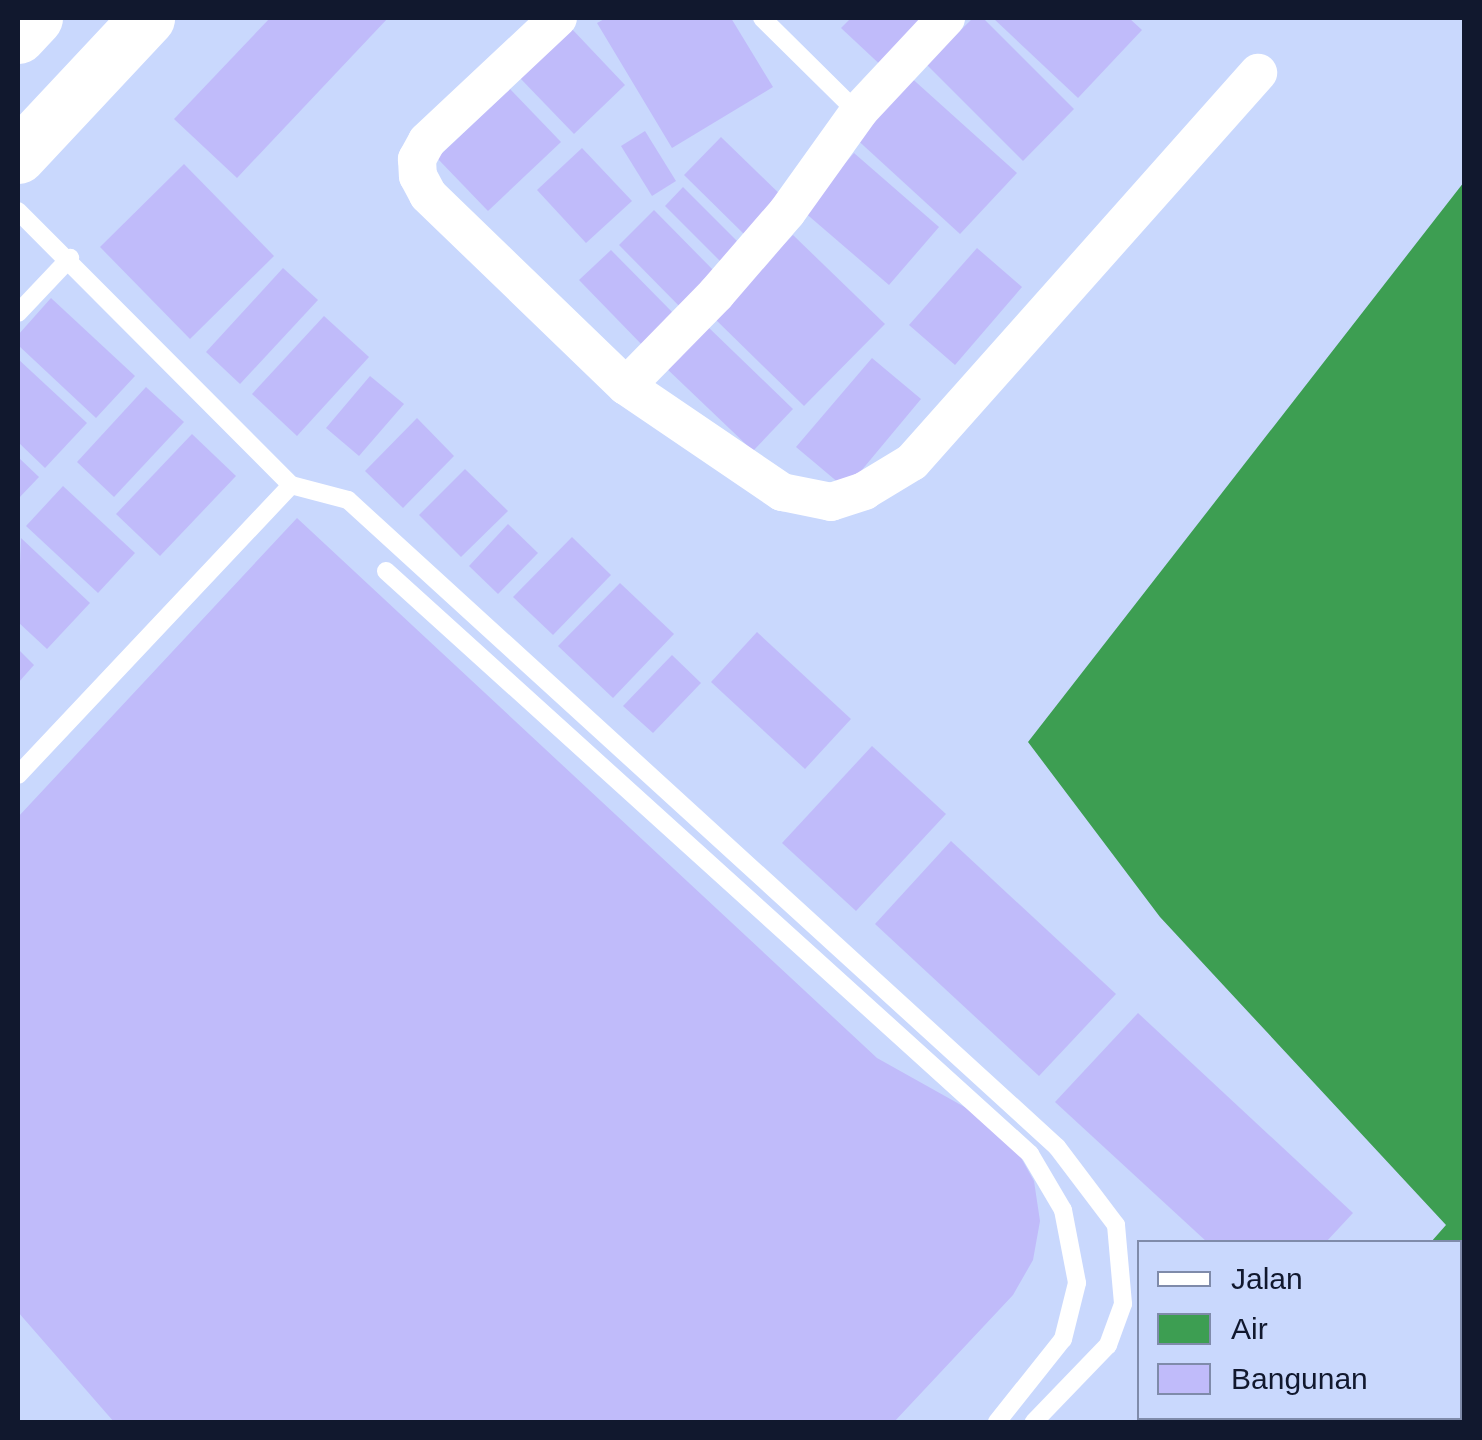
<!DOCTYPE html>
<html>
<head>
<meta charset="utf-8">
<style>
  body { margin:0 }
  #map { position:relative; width:1482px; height:1440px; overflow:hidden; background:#c9d8fd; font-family:Helvetica,sans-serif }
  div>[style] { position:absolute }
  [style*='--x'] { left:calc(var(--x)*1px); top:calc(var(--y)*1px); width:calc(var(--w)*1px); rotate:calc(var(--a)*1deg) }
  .water>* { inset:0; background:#3d9e52 }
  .building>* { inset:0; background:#c0bbfa }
  .service>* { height:18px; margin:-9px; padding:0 9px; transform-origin:9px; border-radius:9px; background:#fff }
  .minor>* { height:38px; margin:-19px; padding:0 19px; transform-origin:19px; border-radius:19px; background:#fff }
  .trunk>* { height:55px; margin:-27.5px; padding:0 27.5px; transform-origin:27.5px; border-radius:27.5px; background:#fff }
  span { translate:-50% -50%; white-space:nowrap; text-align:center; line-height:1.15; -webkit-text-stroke:8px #c9d8fd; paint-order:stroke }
  .frame { position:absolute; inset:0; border:20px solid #11182e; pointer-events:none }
  .legend { position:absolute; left:1137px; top:1240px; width:325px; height:180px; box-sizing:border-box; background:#c9d8fd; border:2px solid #7f8baa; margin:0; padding:12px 18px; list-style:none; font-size:30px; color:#11182e }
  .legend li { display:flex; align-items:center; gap:20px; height:50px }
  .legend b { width:50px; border:2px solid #7f8baa }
</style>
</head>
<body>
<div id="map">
  <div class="water">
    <i style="clip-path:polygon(1464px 182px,1464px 1422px,1159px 1422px,1460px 1418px,1460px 1242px,1431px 1242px,1446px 1225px,1160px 917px,1028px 742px)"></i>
  </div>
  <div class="building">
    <i style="clip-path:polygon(270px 18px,388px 18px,237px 178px,174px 119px)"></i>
    <i style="clip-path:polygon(606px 18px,731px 18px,773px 87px,672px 148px,597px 23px)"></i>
    <i style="clip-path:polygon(851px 18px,938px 18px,887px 71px,841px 28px)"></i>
    <i style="clip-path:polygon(973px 18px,983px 18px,1074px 109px,1023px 161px,926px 64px)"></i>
    <i style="clip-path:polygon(993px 18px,1129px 18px,1142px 30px,1078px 98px)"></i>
    <i style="clip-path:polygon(571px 28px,625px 85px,574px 134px,519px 77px)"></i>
    <i style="clip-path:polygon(907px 74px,1017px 173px,960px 234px,852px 135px)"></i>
    <i style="clip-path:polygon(510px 89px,561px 142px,488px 211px,437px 158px)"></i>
    <i style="clip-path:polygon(645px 131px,676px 181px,652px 196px,621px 146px)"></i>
    <i style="clip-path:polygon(721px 137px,789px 203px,751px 241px,684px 175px)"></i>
    <i style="clip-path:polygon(582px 148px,632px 201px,586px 243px,537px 190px)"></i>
    <i style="clip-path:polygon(854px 153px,939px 227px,889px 285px,803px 211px)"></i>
    <i style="clip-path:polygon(184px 164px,274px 256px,190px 339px,100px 247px)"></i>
    <i style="clip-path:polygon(683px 187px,743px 247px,724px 265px,665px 206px)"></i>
    <i style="clip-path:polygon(654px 210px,719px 276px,684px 311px,619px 245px)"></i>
    <i style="clip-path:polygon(793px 235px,885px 324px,804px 406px,713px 317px)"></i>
    <i style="clip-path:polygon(977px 248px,1022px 287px,955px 365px,909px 325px)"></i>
    <i style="clip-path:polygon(611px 250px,677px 317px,645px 348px,579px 280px)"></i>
    <i style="clip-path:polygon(283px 268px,318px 300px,240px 384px,206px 352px)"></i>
    <i style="clip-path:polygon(51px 298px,135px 376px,96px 418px,18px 345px,18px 335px)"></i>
    <i style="clip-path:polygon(324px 316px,369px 357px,297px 436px,252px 394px)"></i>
    <i style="clip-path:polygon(706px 325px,793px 409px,753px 451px,665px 367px)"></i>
    <i style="clip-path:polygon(872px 358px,921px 399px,846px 489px,796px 447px)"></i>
    <i style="clip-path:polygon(18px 359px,87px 423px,45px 468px,18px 442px)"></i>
    <i style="clip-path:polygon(370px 376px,404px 404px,359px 456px,326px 428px)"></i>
    <i style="clip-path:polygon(146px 387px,184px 422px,114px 497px,77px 462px)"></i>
    <i style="clip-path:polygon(417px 418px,454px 456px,403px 508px,365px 471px)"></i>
    <i style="clip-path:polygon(192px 434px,236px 476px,160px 556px,116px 514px)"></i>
    <i style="clip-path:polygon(18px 457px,39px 477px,18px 499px)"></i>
    <i style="clip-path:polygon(465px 469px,508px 511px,461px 557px,419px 515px)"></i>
    <i style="clip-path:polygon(63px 486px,135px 553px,98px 593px,26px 526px)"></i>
    <i style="clip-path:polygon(297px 518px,877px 1058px,986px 1119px,1015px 1147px,1034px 1181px,1040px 1221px,1033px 1260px,1013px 1295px,894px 1422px,114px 1422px,18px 1312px,18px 817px)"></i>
    <i style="clip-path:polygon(508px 524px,538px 553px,498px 594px,469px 566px)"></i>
    <i style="clip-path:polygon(572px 537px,611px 575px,553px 635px,513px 597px)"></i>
    <i style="clip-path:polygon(21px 538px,90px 603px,47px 649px,18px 622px)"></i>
    <i style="clip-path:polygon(620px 583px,674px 634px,613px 698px,558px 646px)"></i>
    <i style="clip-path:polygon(757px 632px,851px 719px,805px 769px,711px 682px)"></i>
    <i style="clip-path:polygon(18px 649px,34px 665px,18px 683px)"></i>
    <i style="clip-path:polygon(672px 655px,701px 683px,653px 733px,623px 706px)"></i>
    <i style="clip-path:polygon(872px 746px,946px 814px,856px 911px,782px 843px)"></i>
    <i style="clip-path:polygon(951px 841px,1116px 994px,1039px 1076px,875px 924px)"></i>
    <i style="clip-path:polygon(1138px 1013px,1353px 1213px,1326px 1242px,1207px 1242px,1055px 1102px)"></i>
  </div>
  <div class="service">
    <i style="--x:762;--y:18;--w:135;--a:44.7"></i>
    <i style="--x:18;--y:211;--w:387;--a:45.1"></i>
    <i style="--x:291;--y:485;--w:59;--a:14.7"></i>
    <i style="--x:348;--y:500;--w:960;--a:42.38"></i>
    <i style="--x:1057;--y:1147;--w:98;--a:52.9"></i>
    <i style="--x:1116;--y:1225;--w:79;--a:84.9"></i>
    <i style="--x:1123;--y:1304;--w:44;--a:110.1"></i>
    <i style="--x:1108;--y:1345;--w:107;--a:133.9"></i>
    <i style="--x:18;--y:313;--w:76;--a:-46.6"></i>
    <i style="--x:386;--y:571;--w:869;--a:42.15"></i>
    <i style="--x:1030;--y:1154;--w:65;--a:59.5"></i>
    <i style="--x:1063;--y:1210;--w:74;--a:79.1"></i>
    <i style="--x:1077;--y:1283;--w:58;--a:104"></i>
    <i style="--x:1063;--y:1339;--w:106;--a:128.5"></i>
    <i style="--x:18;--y:775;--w:398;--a:-46.7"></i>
  </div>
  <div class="minor">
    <i style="--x:558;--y:18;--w:180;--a:136.8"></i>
    <i style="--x:427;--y:141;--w:21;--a:119"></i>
    <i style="--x:417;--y:159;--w:17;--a:87"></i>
    <i style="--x:418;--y:176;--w:21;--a:62"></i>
    <i style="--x:428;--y:195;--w:275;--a:44"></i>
    <i style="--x:626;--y:386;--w:189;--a:34.2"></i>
    <i style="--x:782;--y:492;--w:50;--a:11.5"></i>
    <i style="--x:831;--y:502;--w:35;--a:-18"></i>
    <i style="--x:864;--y:491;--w:56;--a:-31.1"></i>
    <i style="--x:912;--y:462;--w:521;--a:-48.35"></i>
    <i style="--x:626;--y:386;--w:129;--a:-45.6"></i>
    <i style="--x:716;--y:294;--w:108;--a:-49.1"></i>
    <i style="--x:787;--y:212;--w:125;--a:-54.4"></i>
    <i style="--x:860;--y:110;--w:126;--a:-46.9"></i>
  </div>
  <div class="trunk">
    <i style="--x:18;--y:36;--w:25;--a:-47"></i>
    <i style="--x:18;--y:156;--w:189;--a:-46.9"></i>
  </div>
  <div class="frame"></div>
  <ul class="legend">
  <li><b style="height:12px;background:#fff"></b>Jalan</li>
  <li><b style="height:28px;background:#3d9e52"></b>Air</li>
  <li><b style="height:28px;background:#c0bbfa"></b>Bangunan</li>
  </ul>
</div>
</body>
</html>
